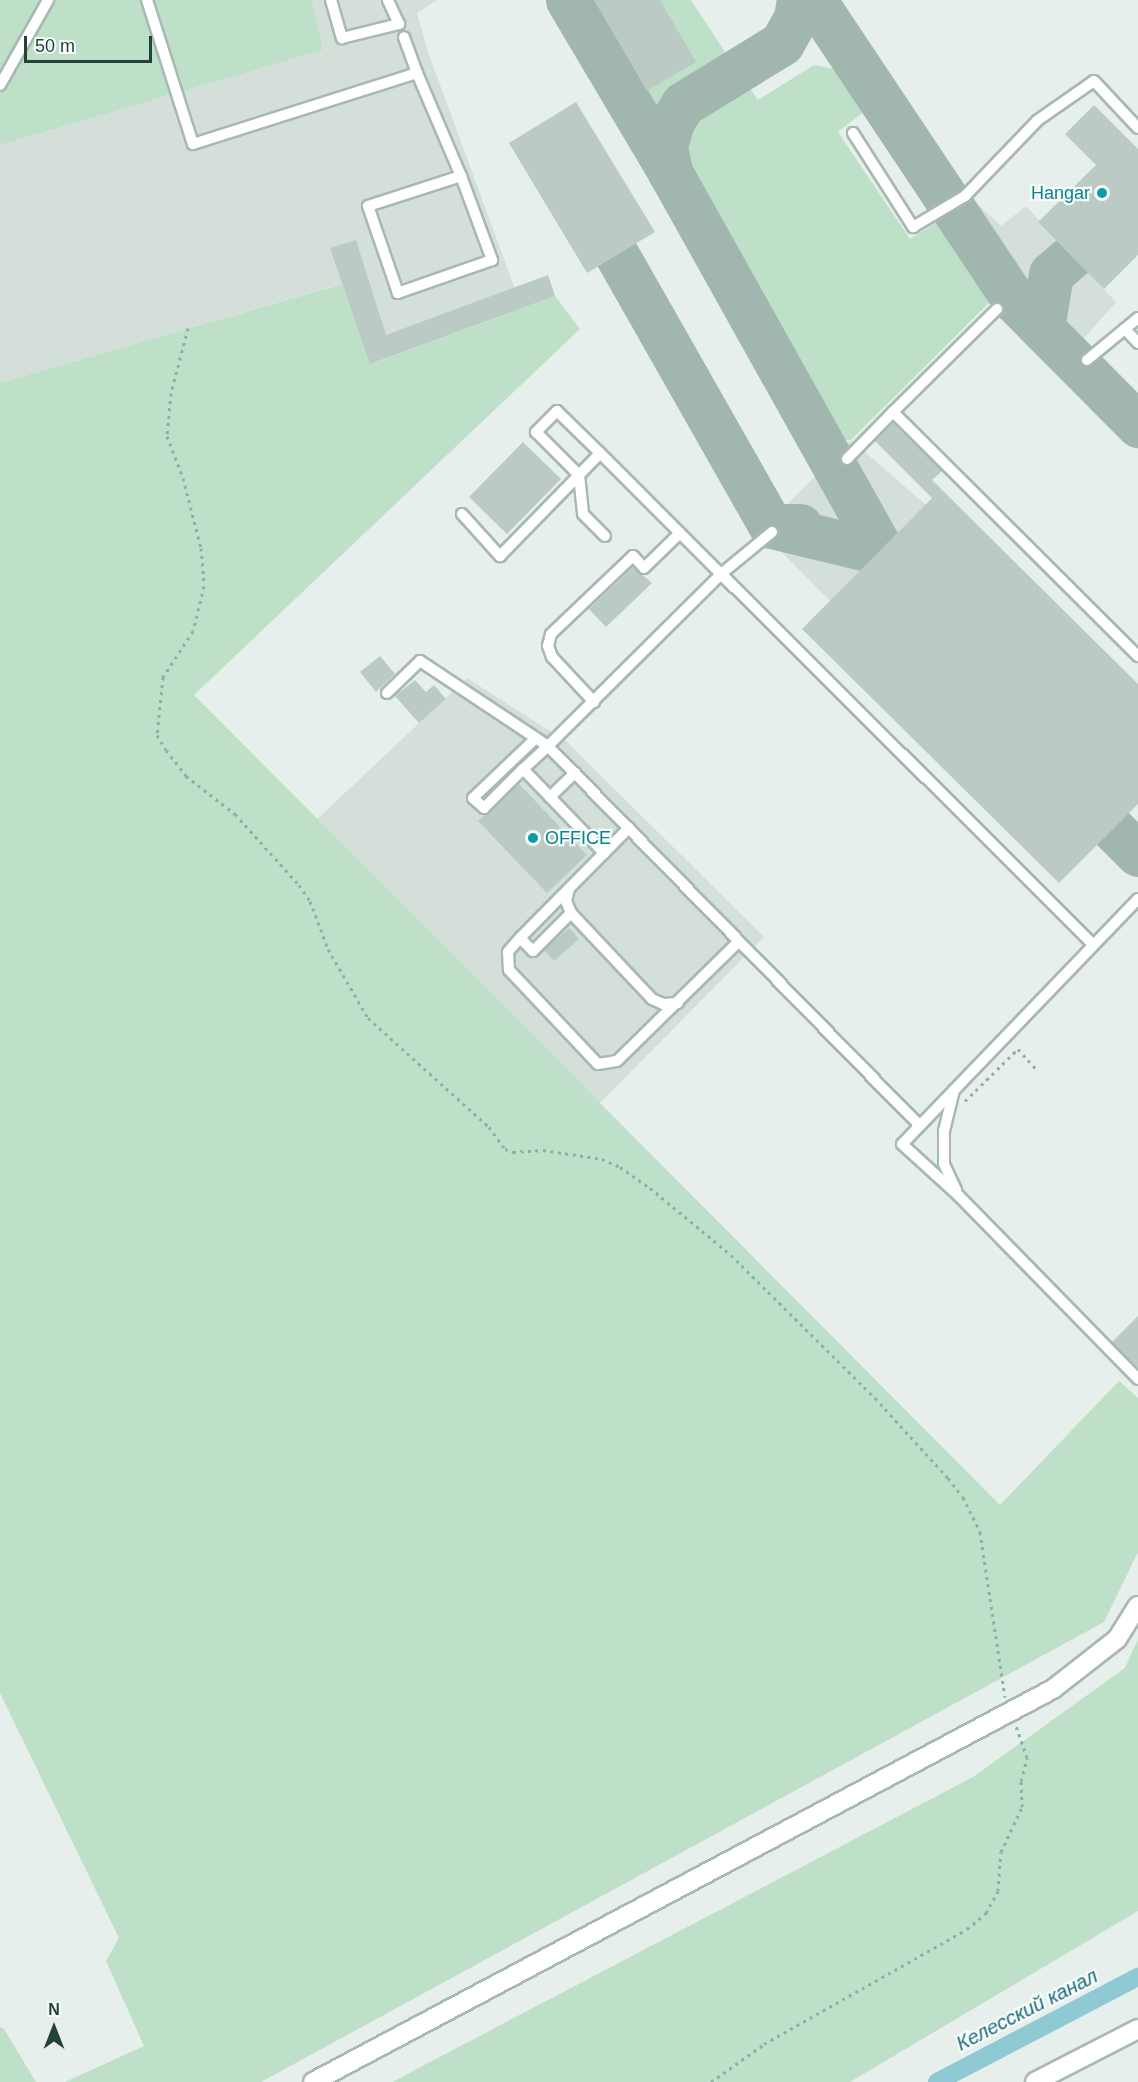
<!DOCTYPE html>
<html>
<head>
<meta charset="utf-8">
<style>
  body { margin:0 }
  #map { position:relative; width:1138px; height:2082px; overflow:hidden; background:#e6efeb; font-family:Arial,sans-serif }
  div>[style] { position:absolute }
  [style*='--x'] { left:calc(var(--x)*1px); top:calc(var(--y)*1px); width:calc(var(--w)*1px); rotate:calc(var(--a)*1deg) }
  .built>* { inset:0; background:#d4dfda }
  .green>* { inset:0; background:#bfe0c8 }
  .canal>* { height:18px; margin:-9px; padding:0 9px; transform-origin:9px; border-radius:9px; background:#8ec9d4 }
  .taxiway>* { height:45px; margin:-22.5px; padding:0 22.5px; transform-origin:22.5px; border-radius:22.5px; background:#a2b6b0 }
  .building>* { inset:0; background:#bbcac4 }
  .path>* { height:3px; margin-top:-1.5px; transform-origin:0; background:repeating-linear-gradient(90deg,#86b3a5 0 3px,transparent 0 7.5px) }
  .roads { filter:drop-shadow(2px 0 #a8b8b2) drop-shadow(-2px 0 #a8b8b2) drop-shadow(0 2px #a8b8b2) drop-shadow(0 -2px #a8b8b2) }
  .lane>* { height:10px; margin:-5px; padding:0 5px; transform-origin:5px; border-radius:5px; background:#fff }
  .street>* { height:18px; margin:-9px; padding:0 9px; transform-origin:9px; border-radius:9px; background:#fff }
  .dots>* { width:16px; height:16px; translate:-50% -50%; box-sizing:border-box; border:3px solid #f7fbf9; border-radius:50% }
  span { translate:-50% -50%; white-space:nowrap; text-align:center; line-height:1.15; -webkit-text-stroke:4.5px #f7fbf9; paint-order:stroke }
  .culture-label { font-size:18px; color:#0d838f }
  .right { translate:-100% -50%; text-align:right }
  .left { translate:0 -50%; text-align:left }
  .water-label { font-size:20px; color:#1c6f80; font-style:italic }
  .north { position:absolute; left:24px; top:1998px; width:60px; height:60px; -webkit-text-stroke:4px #f7fbf9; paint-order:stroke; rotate:0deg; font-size:16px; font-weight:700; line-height:24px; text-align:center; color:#24423a }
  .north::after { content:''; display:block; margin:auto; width:21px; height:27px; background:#24423a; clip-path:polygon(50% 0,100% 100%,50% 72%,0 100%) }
  .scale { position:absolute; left:24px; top:36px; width:128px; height:27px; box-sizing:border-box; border:3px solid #24423a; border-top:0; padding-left:8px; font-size:18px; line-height:21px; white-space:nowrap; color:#24423a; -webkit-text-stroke:4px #f7fbf9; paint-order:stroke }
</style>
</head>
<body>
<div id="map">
  <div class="built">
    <i style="clip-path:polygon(312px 0,437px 0,417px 13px,428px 52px,522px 308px,370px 364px,341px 284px,0 383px,0 145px,323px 50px)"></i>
    <i style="clip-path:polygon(973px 200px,1001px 226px,1026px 206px,1116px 302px,1078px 345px,1021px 287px,966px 205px)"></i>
    <i style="clip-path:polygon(851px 440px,926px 505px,831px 602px,761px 531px)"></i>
    <i style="clip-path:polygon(467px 678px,567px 742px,764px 937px,598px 1105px,314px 822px)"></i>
  </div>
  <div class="green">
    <i style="clip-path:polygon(0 0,312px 0,323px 50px,0 145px)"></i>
    <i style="clip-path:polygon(578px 0,691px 0,727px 55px,723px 68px,647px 114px)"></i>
    <i style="clip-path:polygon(814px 65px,850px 72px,865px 96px,862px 113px,838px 132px,910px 239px,939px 221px,954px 224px,998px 294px,851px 440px,832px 441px,683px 173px,687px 171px,681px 160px,687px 157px,679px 144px,684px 141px,680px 132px,702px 112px,699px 109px,734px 87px,740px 92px,749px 87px,758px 100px)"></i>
    <i style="clip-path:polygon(342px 284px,371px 364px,555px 296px,580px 329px,194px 695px,1000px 1505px,1119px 1381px,1138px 1398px,1138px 1552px,1104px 1622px,261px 2082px,65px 2082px,144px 2046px,106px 1961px,119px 1938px,0 1693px,0 383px)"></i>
    <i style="clip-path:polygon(1138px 1639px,1138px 1911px,850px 2082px,392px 2082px,973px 1777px,1125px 1668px)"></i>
    <i style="clip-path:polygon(0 2027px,4px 2029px,36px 2082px,0 2082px)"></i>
  </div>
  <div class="canal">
    <i style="--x:937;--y:2082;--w:227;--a:-27.6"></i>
  </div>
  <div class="taxiway">
    <i style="--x:568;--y:0;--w:200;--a:59.3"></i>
    <i style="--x:670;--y:172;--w:436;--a:60.8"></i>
    <i style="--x:883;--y:553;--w:115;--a:-166.4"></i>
    <i style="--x:814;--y:0;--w:362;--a:56.3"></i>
    <i style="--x:1015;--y:301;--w:175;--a:45.2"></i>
    <i style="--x:670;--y:172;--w:26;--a:-101"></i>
    <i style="--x:665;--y:146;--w:25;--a:-74"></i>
    <i style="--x:672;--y:122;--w:21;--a:-59"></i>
    <i style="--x:683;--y:104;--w:116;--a:-31.6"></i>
    <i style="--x:782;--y:43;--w:29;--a:-61"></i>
    <i style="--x:796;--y:18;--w:18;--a:-81"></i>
    <i style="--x:618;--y:257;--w:309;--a:60.4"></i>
    <i style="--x:771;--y:526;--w:29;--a:0"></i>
    <i style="--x:1042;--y:328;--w:55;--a:-80.5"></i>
    <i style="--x:1051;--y:274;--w:35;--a:-41"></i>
    <i style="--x:1114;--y:830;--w:34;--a:45"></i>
  </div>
  <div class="building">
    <i style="clip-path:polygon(594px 0,660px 0,696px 62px,647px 91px)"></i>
    <i style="clip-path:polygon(576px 102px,655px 232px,587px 273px,509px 143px)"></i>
    <i style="clip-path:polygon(1094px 105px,1138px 149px,1138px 255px,1104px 289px,1038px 222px,1096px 165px,1065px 134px)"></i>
    <i style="clip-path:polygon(356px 240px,386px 335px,548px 275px,555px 296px,370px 364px,330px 248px)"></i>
    <i style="clip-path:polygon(893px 423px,942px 471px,932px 480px,1138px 684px,1138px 804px,1059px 883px,802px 629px,932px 498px,875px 441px)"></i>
    <i style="clip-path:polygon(523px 442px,561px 479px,507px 534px,469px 497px)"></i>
    <i style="clip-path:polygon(633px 567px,652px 583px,606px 627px,589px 609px)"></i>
    <i style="clip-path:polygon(380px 656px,395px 674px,376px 692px,360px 672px)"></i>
    <i style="clip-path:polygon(415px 680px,426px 692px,434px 685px,446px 699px,419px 723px,395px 696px)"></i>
    <i style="clip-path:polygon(519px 784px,587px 855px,547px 893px,478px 821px)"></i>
    <i style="clip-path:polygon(569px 928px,579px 939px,554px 961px,544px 950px)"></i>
    <i style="clip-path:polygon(1138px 1316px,1138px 1368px,1112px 1342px)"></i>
  </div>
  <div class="path">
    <i style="--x:188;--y:328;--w:67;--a:104.7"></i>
    <i style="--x:171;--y:393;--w:43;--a:95.3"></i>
    <i style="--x:167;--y:436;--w:45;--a:69.1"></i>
    <i style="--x:183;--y:478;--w:72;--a:75.6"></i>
    <i style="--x:201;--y:548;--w:38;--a:85"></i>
    <i style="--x:204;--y:586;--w:46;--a:103.7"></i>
    <i style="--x:193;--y:631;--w:55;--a:123.1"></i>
    <i style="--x:163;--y:677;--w:58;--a:95.9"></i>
    <i style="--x:157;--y:735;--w:17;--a:59"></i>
    <i style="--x:166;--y:750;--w:33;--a:52"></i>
    <i style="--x:186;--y:776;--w:62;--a:37.8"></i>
    <i style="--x:235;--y:814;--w:96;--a:48"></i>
    <i style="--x:299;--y:885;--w:19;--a:55"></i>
    <i style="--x:310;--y:901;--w:51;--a:69.4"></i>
    <i style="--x:328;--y:949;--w:80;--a:59.9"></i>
    <i style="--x:368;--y:1018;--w:163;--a:42"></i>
    <i style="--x:489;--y:1127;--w:27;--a:54"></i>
    <i style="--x:505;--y:1149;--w:9;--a:21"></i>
    <i style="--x:513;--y:1152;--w:30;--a:-4"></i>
    <i style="--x:543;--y:1150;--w:60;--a:8.7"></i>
    <i style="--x:602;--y:1159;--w:20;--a:24"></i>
    <i style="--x:620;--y:1167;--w:37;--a:35"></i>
    <i style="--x:650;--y:1188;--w:105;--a:39.6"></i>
    <i style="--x:731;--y:1255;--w:203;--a:44.8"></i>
    <i style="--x:875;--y:1398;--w:108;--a:47.6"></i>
    <i style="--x:948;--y:1478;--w:24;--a:52"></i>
    <i style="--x:963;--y:1497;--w:39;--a:64"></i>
    <i style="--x:980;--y:1532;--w:167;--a:81.4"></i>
    <i style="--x:965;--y:1101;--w:74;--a:-44.5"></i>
    <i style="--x:1018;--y:1049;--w:28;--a:48"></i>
    <i style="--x:711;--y:2082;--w:65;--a:-35.6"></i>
    <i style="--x:764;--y:2044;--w:233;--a:-29.5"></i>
    <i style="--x:967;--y:1929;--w:25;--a:-40"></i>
    <i style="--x:986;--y:1913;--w:25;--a:-61"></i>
    <i style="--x:998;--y:1891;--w:39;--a:-86"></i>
    <i style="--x:1001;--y:1852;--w:50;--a:-65"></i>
    <i style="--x:1022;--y:1807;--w:26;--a:-92"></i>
    <i style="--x:1021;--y:1781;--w:24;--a:-75"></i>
    <i style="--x:1027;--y:1758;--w:34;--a:-109"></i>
  </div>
  <div class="roads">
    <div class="lane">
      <i style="--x:147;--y:0;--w:151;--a:72.3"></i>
      <i style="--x:193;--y:144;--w:235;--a:-17.6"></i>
      <i style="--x:417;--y:73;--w:38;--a:-110"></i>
      <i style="--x:331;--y:0;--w:40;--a:74"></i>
      <i style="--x:342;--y:38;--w:59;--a:-13.8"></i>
      <i style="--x:399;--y:24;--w:26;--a:-115"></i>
      <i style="--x:417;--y:73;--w:112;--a:66.9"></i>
      <i style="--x:0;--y:85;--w:98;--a:-60.5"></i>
      <i style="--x:853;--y:133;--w:112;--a:57.4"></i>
      <i style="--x:913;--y:227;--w:61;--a:-30.8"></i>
      <i style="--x:965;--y:196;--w:105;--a:-46.2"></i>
      <i style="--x:1038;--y:120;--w:68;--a:-34.9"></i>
      <i style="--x:1094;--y:81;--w:64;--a:46.9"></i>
      <i style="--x:461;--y:176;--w:90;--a:69.7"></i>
      <i style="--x:492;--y:260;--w:100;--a:160.7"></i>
      <i style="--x:398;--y:293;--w:92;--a:-109"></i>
      <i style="--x:368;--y:206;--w:98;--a:-17.9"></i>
      <i style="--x:997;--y:309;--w:146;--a:135.3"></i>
      <i style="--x:893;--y:412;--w:346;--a:44.9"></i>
      <i style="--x:1125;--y:329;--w:19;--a:47"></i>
      <i style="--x:1087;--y:360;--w:66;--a:-39.5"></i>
      <i style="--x:600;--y:453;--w:171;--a:45"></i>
      <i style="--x:721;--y:574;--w:66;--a:-39.5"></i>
      <i style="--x:847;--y:459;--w:66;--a:-45.6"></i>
      <i style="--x:462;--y:514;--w:57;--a:47.9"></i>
      <i style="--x:500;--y:556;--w:113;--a:-45.7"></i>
      <i style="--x:579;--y:475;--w:30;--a:-46"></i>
      <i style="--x:600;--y:453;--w:60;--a:-135.7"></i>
      <i style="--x:557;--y:411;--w:30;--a:135"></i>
      <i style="--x:536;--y:432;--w:61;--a:45"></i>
      <i style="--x:579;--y:475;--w:39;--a:84"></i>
      <i style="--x:583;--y:514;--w:31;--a:45"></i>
      <i style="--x:387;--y:693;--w:46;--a:-44.1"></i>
      <i style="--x:420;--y:661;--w:154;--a:33.6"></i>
      <i style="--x:548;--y:746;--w:34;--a:137"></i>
      <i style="--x:594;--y:702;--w:62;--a:-133"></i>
      <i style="--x:552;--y:657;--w:12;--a:-110"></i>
      <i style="--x:548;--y:646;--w:12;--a:-76"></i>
      <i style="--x:551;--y:634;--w:113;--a:-43.6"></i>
      <i style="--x:633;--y:556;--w:16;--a:47"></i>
      <i style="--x:644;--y:568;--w:50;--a:-44.2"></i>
      <i style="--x:536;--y:738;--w:87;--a:136.4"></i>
      <i style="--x:473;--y:798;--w:15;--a:42"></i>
      <i style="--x:484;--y:808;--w:55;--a:-45"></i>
      <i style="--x:523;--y:769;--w:117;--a:46"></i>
      <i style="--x:550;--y:797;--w:35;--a:-44"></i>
      <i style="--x:569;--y:889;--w:12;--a:104"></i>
      <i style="--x:566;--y:901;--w:13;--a:67"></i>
      <i style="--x:571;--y:913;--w:118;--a:46.7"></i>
      <i style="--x:652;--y:999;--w:12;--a:24"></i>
      <i style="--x:663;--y:1004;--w:15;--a:-4"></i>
      <i style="--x:1138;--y:899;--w:340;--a:133.9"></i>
      <i style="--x:902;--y:1144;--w:77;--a:42.4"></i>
      <i style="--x:959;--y:1196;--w:256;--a:45.6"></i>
      <i style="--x:571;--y:913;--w:54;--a:135"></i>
      <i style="--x:533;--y:951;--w:18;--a:-135"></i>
      <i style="--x:520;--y:938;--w:155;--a:-45.3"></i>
      <i style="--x:520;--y:938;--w:18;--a:131"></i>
      <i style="--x:508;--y:952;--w:18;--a:87"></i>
      <i style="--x:509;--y:970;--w:129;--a:46.6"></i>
      <i style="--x:598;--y:1064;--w:19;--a:-9"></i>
      <i style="--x:617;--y:1061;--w:170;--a:-44.5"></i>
      <i style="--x:954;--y:1090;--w:42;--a:103.7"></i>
      <i style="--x:944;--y:1131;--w:33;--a:90"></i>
      <i style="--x:944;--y:1164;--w:29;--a:65"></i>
      <i style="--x:919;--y:1125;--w:530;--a:-134.39"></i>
      <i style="--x:548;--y:746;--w:244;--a:-44.8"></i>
      <i style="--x:721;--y:574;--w:525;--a:44.85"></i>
    </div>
    <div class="street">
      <i style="--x:313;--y:2082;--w:838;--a:-27.97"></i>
      <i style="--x:1053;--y:1689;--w:81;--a:-38"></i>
      <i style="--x:1117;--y:1639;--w:39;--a:-58"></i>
      <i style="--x:1035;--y:2082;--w:116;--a:-27.2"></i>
    </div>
  </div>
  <div class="dots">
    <i style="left:1102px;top:193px;background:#0f9aa8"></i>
    <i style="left:533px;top:838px;background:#0f9aa8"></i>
  </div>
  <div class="culture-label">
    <span class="right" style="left:1090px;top:193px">Hangar</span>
    <span class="left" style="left:545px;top:838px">OFFICE</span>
  </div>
  <div class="water-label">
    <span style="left:1027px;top:2010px;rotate:-27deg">Келесский канал</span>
  </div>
  <div class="north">N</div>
  <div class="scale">50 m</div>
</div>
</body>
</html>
